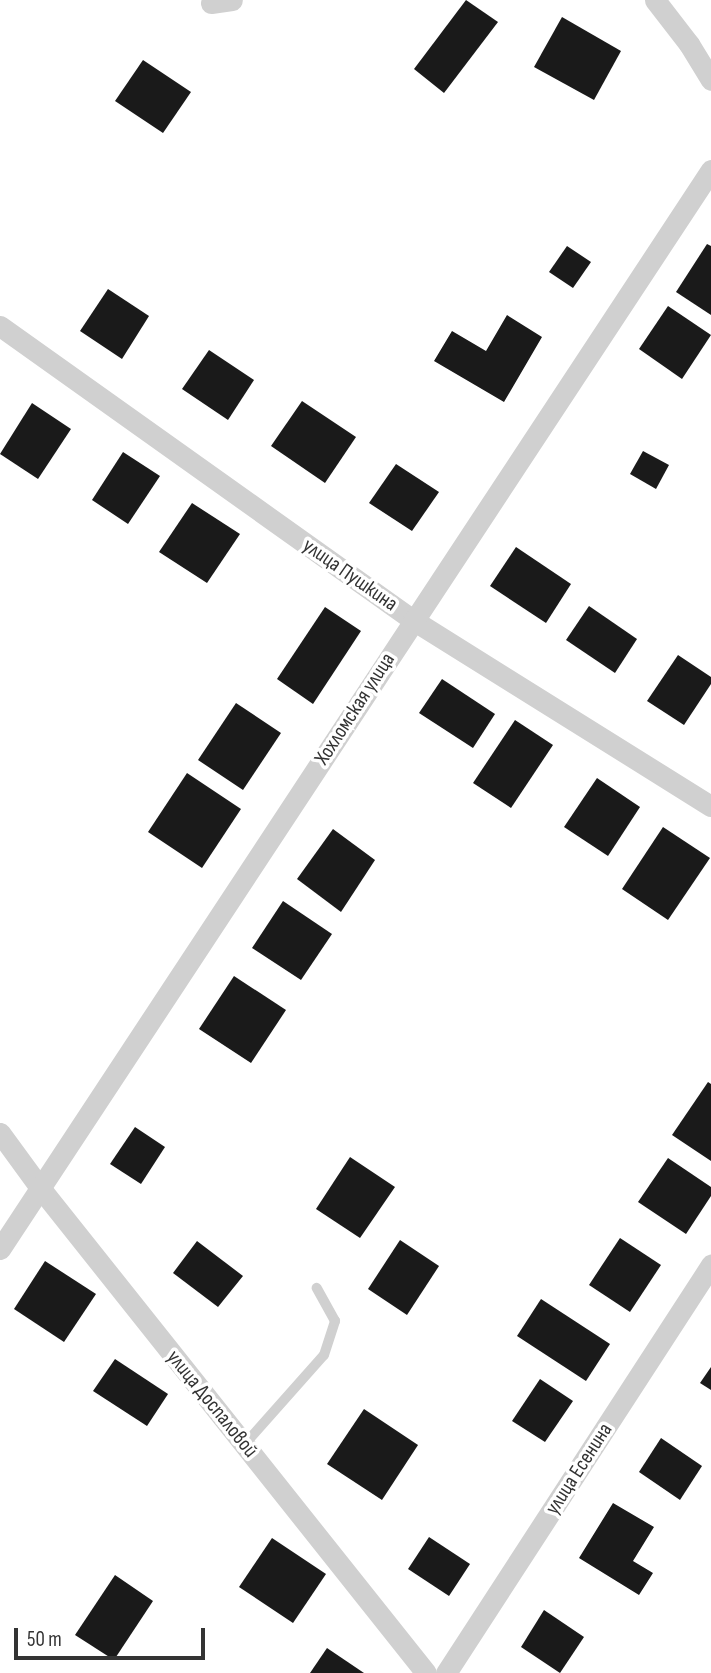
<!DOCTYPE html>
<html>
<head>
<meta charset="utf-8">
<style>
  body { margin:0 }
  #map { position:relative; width:711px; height:1673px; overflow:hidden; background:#fff; font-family:"Sofia Sans Condensed",sans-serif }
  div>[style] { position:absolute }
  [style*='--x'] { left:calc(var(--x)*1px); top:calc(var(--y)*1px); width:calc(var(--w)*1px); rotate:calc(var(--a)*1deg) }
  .building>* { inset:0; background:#1a1a1a }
  .lane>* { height:10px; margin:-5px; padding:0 5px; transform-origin:5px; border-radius:5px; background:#d0d0d0 }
  .street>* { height:21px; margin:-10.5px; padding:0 10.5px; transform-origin:10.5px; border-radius:10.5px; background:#d0d0d0 }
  span { translate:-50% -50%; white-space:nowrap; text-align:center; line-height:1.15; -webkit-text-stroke:7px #fff; paint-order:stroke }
  .street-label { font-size:21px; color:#333 }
  .scale { position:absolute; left:14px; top:1628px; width:191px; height:32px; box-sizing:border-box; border:4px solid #333; border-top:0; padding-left:9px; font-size:21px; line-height:24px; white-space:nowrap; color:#333; -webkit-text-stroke:5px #fff; paint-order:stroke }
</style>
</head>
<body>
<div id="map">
  <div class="building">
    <i style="clip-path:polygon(466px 0,498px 22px,444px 93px,414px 69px)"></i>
    <i style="clip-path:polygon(562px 17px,621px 51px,594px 100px,534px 67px)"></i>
    <i style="clip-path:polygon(143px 60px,191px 92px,163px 133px,115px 101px)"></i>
    <i style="clip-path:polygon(707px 244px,711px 246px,711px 315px,676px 292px)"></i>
    <i style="clip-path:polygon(567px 246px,591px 262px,573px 288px,549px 272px)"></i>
    <i style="clip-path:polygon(108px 289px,149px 316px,122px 359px,80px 331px)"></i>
    <i style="clip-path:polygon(668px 306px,711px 335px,682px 379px,639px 349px)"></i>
    <i style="clip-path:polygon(507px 315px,542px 337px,504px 402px,434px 361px,452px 331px,486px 351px)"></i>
    <i style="clip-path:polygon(209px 350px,254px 380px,228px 420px,182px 389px)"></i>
    <i style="clip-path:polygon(302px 401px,356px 437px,325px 483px,271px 446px)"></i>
    <i style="clip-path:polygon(32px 403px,71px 429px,38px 479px,0 454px)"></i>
    <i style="clip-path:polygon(643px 451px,669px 465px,656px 489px,630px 474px)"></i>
    <i style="clip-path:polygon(123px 452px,160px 476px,128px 524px,92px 500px)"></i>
    <i style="clip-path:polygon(396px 464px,439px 492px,412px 531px,369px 503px)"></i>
    <i style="clip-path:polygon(192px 503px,240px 534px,207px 583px,159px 552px)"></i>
    <i style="clip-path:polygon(516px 547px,571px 584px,546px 623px,490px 586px)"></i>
    <i style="clip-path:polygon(589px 606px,637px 639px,615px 673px,566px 640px)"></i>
    <i style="clip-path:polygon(325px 607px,361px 631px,313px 704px,277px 679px)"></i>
    <i style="clip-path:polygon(678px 655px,711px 677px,711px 684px,684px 725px,647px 701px)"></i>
    <i style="clip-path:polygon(442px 679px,495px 714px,473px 748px,419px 713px)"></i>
    <i style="clip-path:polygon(236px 703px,281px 733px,243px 790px,198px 760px)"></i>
    <i style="clip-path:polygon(515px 720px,553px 745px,511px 808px,473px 783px)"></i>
    <i style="clip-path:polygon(187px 773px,241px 809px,202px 868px,148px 832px)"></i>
    <i style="clip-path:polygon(597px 778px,640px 807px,608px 856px,564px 827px)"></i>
    <i style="clip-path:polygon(663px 827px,710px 858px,668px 920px,622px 889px)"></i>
    <i style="clip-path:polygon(333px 829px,375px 860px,341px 912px,297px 879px)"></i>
    <i style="clip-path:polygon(283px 901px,332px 934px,301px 980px,252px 948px)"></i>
    <i style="clip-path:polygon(234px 976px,286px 1010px,251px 1063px,199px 1029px)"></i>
    <i style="clip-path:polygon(708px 1082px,711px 1084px,711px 1161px,672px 1135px)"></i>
    <i style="clip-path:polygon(135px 1127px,165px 1147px,141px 1184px,110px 1164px)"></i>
    <i style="clip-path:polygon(350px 1157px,395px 1187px,360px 1238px,316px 1209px)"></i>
    <i style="clip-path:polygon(668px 1158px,711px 1187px,711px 1196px,686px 1234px,638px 1202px)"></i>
    <i style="clip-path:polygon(620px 1238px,661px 1265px,630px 1312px,589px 1285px)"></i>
    <i style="clip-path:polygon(400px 1240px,439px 1266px,407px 1315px,368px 1289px)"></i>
    <i style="clip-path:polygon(197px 1241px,243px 1276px,218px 1307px,173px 1273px)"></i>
    <i style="clip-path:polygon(45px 1261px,96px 1294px,64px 1342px,14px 1309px)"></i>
    <i style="clip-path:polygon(541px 1299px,610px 1344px,586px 1381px,517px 1336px)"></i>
    <i style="clip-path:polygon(115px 1359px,168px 1394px,147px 1426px,93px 1391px)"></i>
    <i style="clip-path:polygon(711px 1367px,711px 1390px,700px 1383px)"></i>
    <i style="clip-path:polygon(540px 1379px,573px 1401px,545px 1442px,512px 1421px)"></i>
    <i style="clip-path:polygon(364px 1409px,418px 1445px,382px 1500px,327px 1464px)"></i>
    <i style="clip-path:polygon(661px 1438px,702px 1466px,680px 1500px,639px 1472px)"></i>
    <i style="clip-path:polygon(613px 1503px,654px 1527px,633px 1561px,653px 1573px,639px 1595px,579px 1558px)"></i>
    <i style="clip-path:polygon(429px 1537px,470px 1564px,449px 1596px,408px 1569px)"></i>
    <i style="clip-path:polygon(272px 1538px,326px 1574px,293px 1623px,239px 1587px)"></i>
    <i style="clip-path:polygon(115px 1575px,153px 1601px,114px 1660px,75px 1635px)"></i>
    <i style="clip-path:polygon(544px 1610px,584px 1637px,560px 1673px,521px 1647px)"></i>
    <i style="clip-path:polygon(327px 1648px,364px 1673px,310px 1673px)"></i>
  </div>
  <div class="lane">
    <i style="--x:244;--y:1445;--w:120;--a:-48.4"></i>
    <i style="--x:324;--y:1355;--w:36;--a:-72"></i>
    <i style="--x:335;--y:1321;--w:38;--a:-119"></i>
  </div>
  <div class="street">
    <i style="--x:655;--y:0;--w:56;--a:52.3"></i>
    <i style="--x:689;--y:44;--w:42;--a:58.6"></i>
    <i style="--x:211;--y:3;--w:21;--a:-8"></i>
    <i style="--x:0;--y:326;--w:507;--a:35.45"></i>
    <i style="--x:413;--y:620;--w:351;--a:32"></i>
    <i style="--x:0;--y:1133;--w:69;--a:53.8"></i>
    <i style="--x:41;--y:1189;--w:618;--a:51.5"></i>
    <i style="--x:0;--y:1249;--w:1292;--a:-56.62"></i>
    <i style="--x:446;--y:1673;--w:487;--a:-57"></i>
  </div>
  <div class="street-label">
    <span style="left:350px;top:575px;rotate:35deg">улица Пушкина</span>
    <span style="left:355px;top:709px;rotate:-57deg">Хохломская улица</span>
    <span style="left:212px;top:1404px;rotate:51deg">улица Доспаловой</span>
    <span style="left:579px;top:1469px;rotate:-57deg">улица Есенина</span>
  </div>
  <div class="scale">50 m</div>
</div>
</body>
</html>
